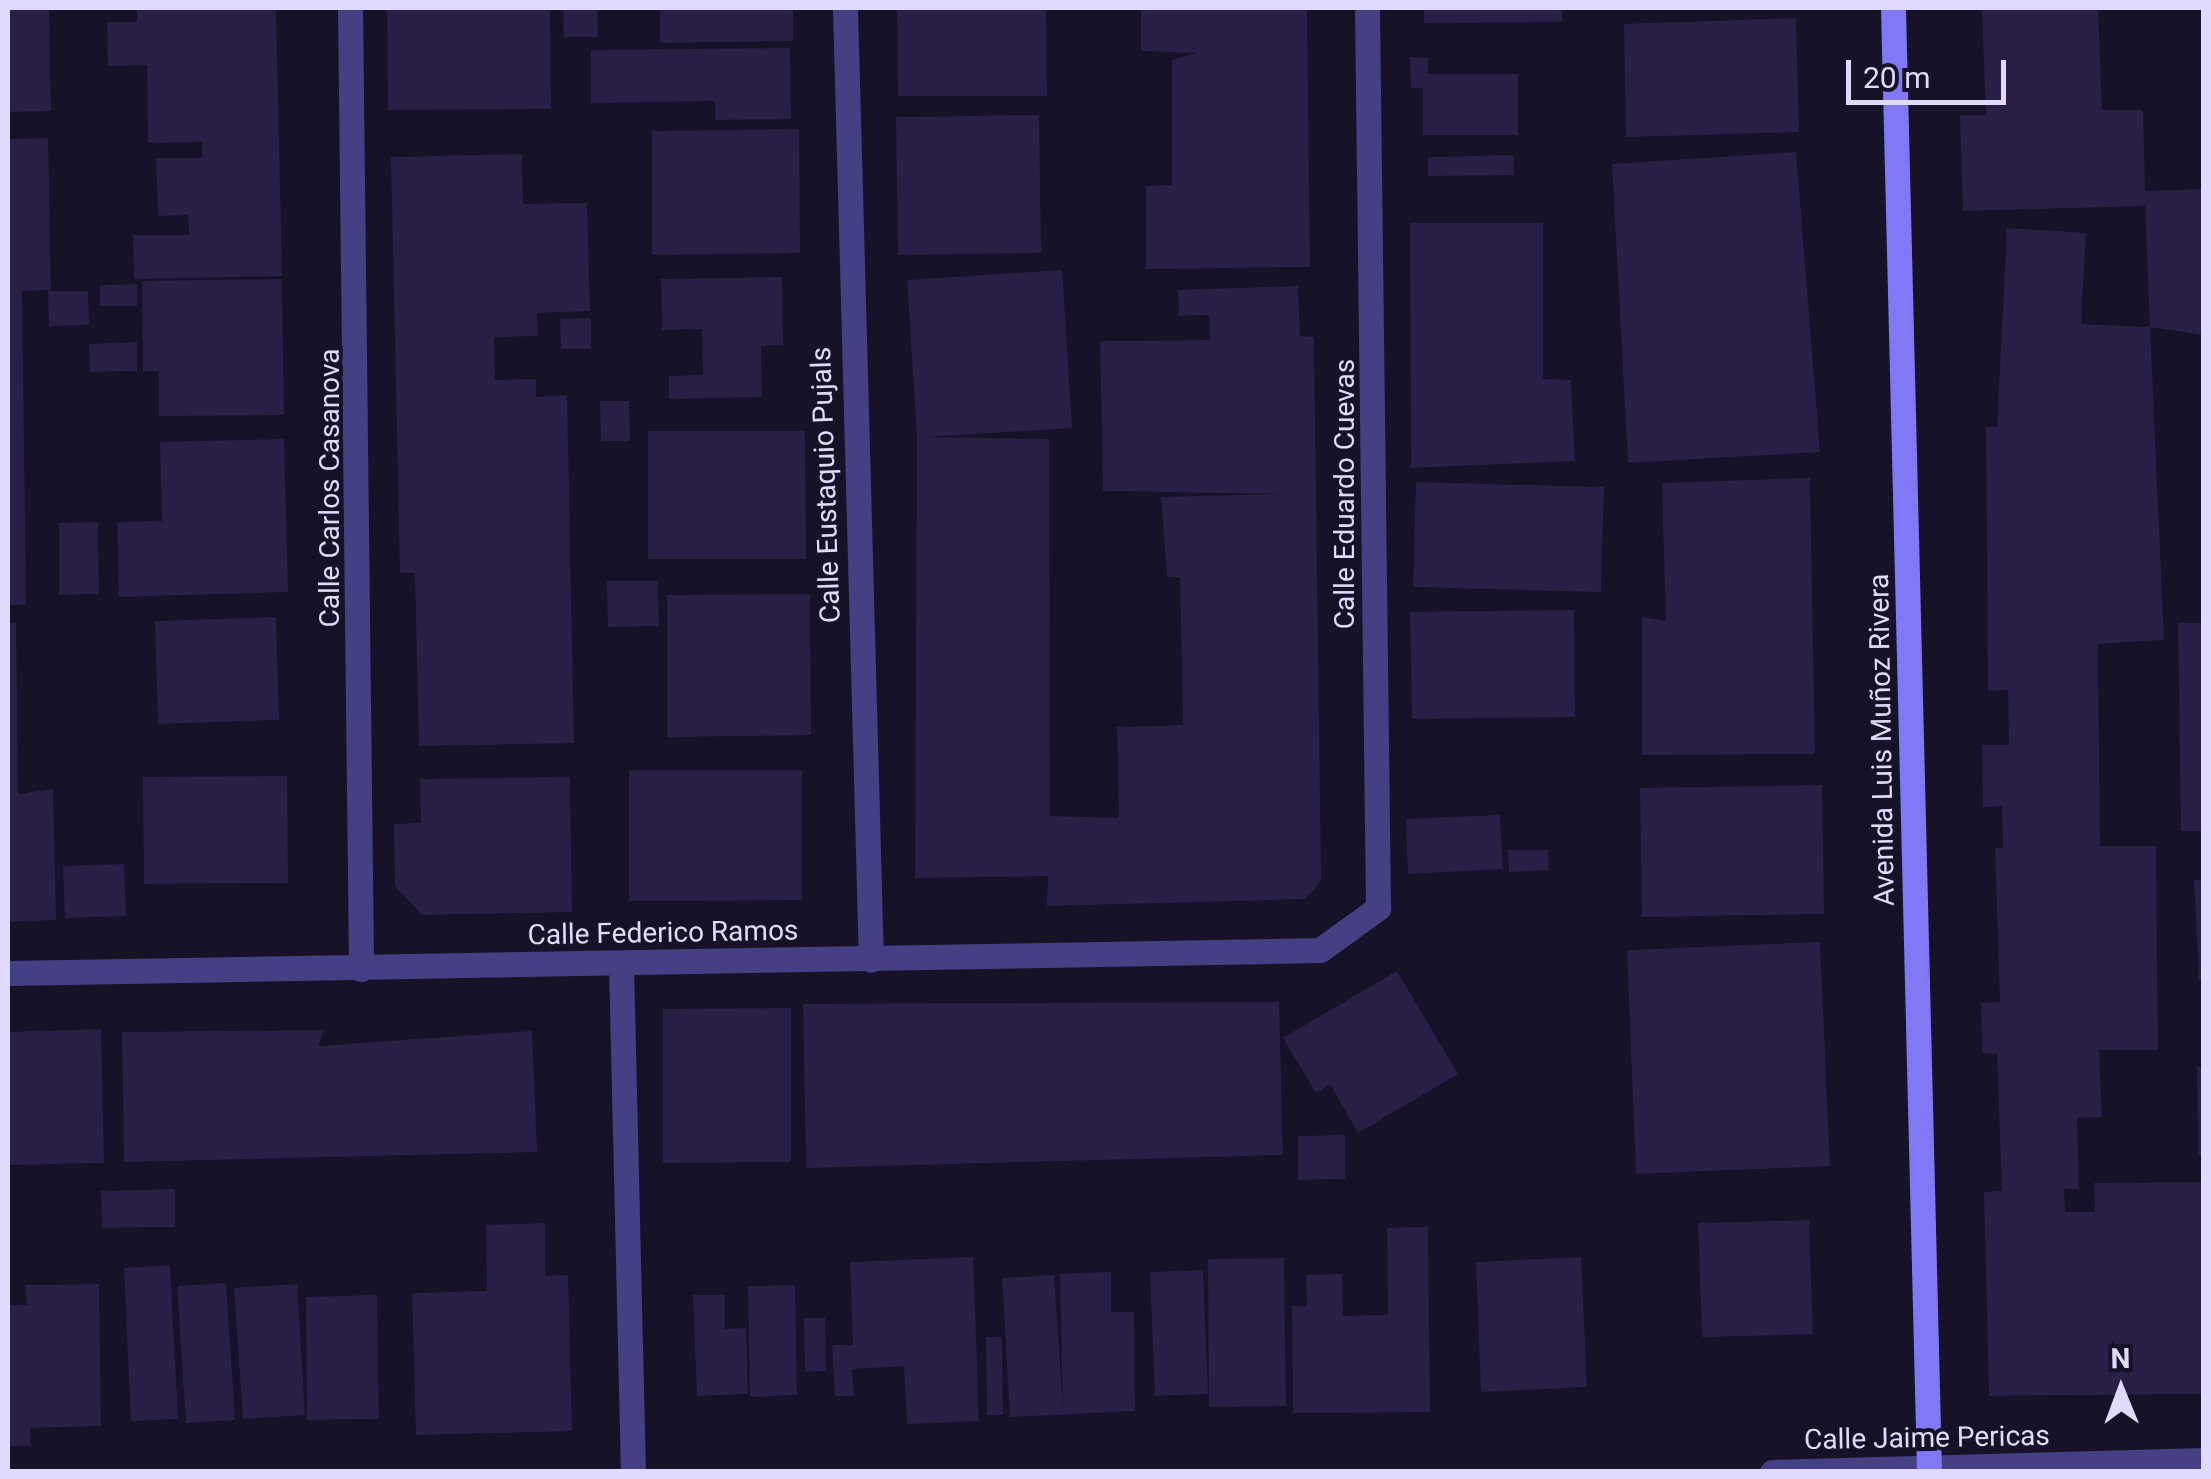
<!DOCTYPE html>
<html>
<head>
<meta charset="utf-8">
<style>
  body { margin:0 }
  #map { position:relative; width:2211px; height:1479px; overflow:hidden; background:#161227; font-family:Roboto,sans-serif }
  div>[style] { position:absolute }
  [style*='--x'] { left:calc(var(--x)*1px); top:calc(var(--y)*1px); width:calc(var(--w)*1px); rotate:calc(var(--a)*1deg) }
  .building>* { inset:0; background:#291f47 }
  .street>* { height:25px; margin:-12.5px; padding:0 12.5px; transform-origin:12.5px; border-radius:12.5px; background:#454083 }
  .secondary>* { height:25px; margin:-12.5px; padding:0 12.5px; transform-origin:12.5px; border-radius:12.5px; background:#8178f6 }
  span { translate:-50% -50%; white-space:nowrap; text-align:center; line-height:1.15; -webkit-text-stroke:8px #161227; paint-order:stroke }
  .street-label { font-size:28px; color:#e0dbfc }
  .frame { position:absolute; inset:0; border:10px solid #e0dbfc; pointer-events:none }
  .north { position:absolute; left:2071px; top:1339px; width:100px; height:100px; -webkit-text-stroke:8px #161227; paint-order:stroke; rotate:359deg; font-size:28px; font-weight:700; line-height:40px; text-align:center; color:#e0dbfc }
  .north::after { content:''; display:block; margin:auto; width:35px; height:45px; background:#e0dbfc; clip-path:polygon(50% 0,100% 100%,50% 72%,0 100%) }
  .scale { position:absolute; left:1846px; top:60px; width:160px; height:45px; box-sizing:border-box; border:5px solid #e0dbfc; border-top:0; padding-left:12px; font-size:30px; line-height:35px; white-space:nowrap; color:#e0dbfc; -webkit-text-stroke:8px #161227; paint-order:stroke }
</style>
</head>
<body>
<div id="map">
  <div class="building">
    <i style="clip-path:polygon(8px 8px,49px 8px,51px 111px,8px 112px)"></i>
    <i style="clip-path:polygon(137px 8px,276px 8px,282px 276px,134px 279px,133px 235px,189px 235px,188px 215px,158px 216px,156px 158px,202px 158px,202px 142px,148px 143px,147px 65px,108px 66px,107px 22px,137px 22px)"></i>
    <i style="clip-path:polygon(387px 8px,550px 8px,551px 109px,388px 110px)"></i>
    <i style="clip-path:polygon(563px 8px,597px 8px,598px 37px,564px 37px)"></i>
    <i style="clip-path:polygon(660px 8px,793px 8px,793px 41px,660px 43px)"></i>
    <i style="clip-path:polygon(897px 8px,1046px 8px,1047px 96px,898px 96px)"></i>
    <i style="clip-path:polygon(1141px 8px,1307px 8px,1310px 267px,1146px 269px,1146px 186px,1172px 185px,1172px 60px,1196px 53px,1141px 51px)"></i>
    <i style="clip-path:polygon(1424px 8px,1562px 8px,1562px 22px,1424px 23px)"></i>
    <i style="clip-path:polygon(1982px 8px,2098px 8px,2102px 110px,2143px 110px,2145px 191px,2204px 189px,2204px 335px,2150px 327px,2145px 206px,1963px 211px,1960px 115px,1986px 115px)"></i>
    <i style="clip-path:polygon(1796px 18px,1799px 132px,1626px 137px,1624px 24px)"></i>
    <i style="clip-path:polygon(790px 48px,791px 119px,715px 120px,715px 101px,591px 103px,591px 50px)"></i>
    <i style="clip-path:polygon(1410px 57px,1428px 58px,1428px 74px,1518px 74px,1518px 135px,1423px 135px,1423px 88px,1411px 88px)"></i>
    <i style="clip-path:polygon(1039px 115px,1041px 253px,898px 255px,896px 117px)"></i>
    <i style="clip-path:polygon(799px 129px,800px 253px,652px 255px,652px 131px)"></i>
    <i style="clip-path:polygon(48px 138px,51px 290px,22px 291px,26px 605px,8px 605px,8px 139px)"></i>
    <i style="clip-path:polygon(1796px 152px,1820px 452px,1628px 463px,1612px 164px)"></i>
    <i style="clip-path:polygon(522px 154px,523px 204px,587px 203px,590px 311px,537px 313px,538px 336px,494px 337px,495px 380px,536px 379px,536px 397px,567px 395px,574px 743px,419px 746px,415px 573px,400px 573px,391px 157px)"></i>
    <i style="clip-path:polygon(1513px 155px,1514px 175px,1428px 176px,1428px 157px)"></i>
    <i style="clip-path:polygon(1410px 223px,1543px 223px,1543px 379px,1571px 380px,1575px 461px,1411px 468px)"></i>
    <i style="clip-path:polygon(2007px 228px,2086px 233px,2081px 324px,2150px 327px,2164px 640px,2098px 644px,2100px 846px,2156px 846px,2158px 1050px,2099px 1050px,2102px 1117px,2077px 1118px,2079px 1189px,2064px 1189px,2065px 1212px,2095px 1212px,2094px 1183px,2201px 1182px,2204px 1394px,1989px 1396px,1984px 1192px,2002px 1191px,1997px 1054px,1982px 1053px,1981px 1003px,2000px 1002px,1995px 848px,2003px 848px,2002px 806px,1983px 807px,1982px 745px,2009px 745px,2008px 690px,1988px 691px,1986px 427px,1997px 427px)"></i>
    <i style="clip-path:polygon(1062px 270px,1072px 428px,927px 437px,1049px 439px,1050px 816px,1119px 818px,1117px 727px,1183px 725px,1180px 577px,1167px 577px,1161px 497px,1285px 494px,1103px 491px,1100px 341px,1210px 340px,1209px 315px,1179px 316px,1178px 290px,1298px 286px,1300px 336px,1314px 337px,1321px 881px,1305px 899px,1047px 906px,1048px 876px,915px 878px,917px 437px,907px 280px)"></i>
    <i style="clip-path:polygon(782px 277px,783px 345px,761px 346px,762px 397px,669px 399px,669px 376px,703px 375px,702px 329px,662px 330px,661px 279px)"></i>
    <i style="clip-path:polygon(282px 279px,284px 415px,159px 416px,159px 371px,143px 371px,142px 281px)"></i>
    <i style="clip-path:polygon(137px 284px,137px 306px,100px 306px,100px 285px)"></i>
    <i style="clip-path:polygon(48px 291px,88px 291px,89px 325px,49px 326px)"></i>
    <i style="clip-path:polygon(591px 318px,591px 349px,561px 349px,560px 319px)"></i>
    <i style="clip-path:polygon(137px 342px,137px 371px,90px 372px,89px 344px)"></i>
    <i style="clip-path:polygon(600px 401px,629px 401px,630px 441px,601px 441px)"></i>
    <i style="clip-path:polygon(648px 431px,805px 431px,806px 559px,648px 559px)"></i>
    <i style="clip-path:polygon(284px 439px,288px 592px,119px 597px,117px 522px,162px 521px,160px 442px)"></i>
    <i style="clip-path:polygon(1810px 478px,1815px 754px,1642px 755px,1642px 617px,1666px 621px,1662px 483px)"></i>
    <i style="clip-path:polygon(1416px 482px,1604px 487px,1601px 592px,1413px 587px)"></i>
    <i style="clip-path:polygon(98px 522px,99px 594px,59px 595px,59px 523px)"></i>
    <i style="clip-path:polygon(607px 581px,658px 581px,659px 626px,608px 627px)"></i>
    <i style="clip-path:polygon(810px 594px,811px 735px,667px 737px,667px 595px)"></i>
    <i style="clip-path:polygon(1574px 610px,1575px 717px,1412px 719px,1410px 612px)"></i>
    <i style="clip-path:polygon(276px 617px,279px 720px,158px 724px,155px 621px)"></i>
    <i style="clip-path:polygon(8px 623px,16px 623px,18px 794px,53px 789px,56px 920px,8px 922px)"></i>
    <i style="clip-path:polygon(2178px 623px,2204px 623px,2204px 831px,2181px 831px)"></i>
    <i style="clip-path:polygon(629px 770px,802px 770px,802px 900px,629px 901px)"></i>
    <i style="clip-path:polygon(287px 776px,288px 883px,144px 884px,143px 777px)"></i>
    <i style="clip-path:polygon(570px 777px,572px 912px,422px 915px,395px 886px,394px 824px,421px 823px,420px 779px)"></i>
    <i style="clip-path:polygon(1822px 785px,1824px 914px,1642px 917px,1640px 788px)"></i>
    <i style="clip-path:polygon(1500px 815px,1503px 869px,1408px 874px,1406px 819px)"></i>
    <i style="clip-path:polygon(1508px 850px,1548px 850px,1549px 870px,1509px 872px)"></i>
    <i style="clip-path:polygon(124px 864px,126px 916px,65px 918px,63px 866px)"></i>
    <i style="clip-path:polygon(2204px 879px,2204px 980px,2199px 980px,2194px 880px)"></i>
    <i style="clip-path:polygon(1820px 942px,1830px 1166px,1636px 1174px,1627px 950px)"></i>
    <i style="clip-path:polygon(1397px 971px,1458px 1074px,1358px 1133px,1330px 1084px,1316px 1093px,1283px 1038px)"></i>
    <i style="clip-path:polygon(1279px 1002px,1283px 1155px,806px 1168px,803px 1004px)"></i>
    <i style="clip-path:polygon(791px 1008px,791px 1162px,663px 1163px,663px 1009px)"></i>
    <i style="clip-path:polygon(101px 1029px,104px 1163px,8px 1165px,8px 1032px)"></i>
    <i style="clip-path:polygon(324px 1030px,318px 1046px,532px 1031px,537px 1152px,124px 1162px,122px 1032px)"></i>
    <i style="clip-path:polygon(2197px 1067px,2204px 1067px,2204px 1155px,2198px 1155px)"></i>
    <i style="clip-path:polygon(1345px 1135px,1345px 1179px,1298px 1180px,1298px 1136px)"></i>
    <i style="clip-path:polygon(175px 1189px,175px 1227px,102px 1228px,101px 1191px)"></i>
    <i style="clip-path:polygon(1809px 1220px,1813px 1334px,1702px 1337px,1698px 1223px)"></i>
    <i style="clip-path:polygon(545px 1223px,545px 1276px,568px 1275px,572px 1431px,416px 1435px,412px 1293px,487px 1291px,486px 1225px)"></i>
    <i style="clip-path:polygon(1428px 1227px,1430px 1412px,1293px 1413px,1292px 1306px,1307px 1306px,1306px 1275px,1342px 1274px,1343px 1316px,1388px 1315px,1387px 1228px)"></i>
    <i style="clip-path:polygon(973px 1257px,979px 1421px,907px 1424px,904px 1366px,852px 1369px,854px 1396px,835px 1396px,832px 1345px,853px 1345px,850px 1262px)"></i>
    <i style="clip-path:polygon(1581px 1257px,1587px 1387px,1481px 1392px,1476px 1262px)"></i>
    <i style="clip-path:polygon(1284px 1258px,1286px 1406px,1209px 1407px,1208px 1259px)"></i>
    <i style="clip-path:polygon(170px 1265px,178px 1419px,131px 1421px,124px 1268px)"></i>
    <i style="clip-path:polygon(1203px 1270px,1208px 1394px,1155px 1396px,1150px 1272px)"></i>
    <i style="clip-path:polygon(1111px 1272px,1111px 1312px,1134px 1312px,1135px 1411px,1010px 1417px,1002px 1278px,1054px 1275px,1063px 1409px,1060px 1274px)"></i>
    <i style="clip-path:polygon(226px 1283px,235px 1420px,186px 1423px,177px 1286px)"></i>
    <i style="clip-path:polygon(99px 1284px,101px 1426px,30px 1428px,31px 1446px,8px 1446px,8px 1305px,27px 1305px,25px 1285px)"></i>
    <i style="clip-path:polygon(297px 1284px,305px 1415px,243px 1419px,234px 1288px)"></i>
    <i style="clip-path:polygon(795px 1285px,797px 1395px,750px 1397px,748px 1286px)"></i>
    <i style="clip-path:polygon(377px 1295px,379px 1419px,307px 1420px,306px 1297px)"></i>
    <i style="clip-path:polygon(693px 1295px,725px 1295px,725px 1329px,746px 1328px,748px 1394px,697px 1396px)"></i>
    <i style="clip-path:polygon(804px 1318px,825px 1318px,826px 1371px,805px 1372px)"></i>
    <i style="clip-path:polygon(986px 1337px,1002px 1337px,1003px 1415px,987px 1415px)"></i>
  </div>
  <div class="street">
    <i style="--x:350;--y:8;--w:961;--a:89.34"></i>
    <i style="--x:845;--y:8;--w:952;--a:88.44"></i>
    <i style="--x:621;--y:964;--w:508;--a:88.65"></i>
    <i style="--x:8;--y:973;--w:1312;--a:-1"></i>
    <i style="--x:1320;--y:950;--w:72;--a:-35.9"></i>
    <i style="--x:1378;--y:908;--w:900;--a:-90.7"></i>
    <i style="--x:1772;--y:1472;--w:432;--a:-1.6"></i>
  </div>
  <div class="secondary">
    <i style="--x:1893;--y:8;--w:1464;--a:88.59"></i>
  </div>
  <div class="street-label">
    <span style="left:826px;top:485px;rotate:-92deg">Calle Eustaquio Pujals</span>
    <span style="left:330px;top:488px;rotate:-90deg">Calle Carlos Casanova</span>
    <span style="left:1345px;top:494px;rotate:-90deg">Calle Eduardo Cuevas</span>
    <span style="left:1882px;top:740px;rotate:-91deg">Avenida Luis Muñoz Rivera</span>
    <span style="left:663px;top:933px;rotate:-1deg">Calle Federico Ramos</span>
    <span style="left:1927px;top:1438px;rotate:-1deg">Calle Jaime Pericas</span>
  </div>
  <div class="frame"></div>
  <div class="north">N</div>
  <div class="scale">20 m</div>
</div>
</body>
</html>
